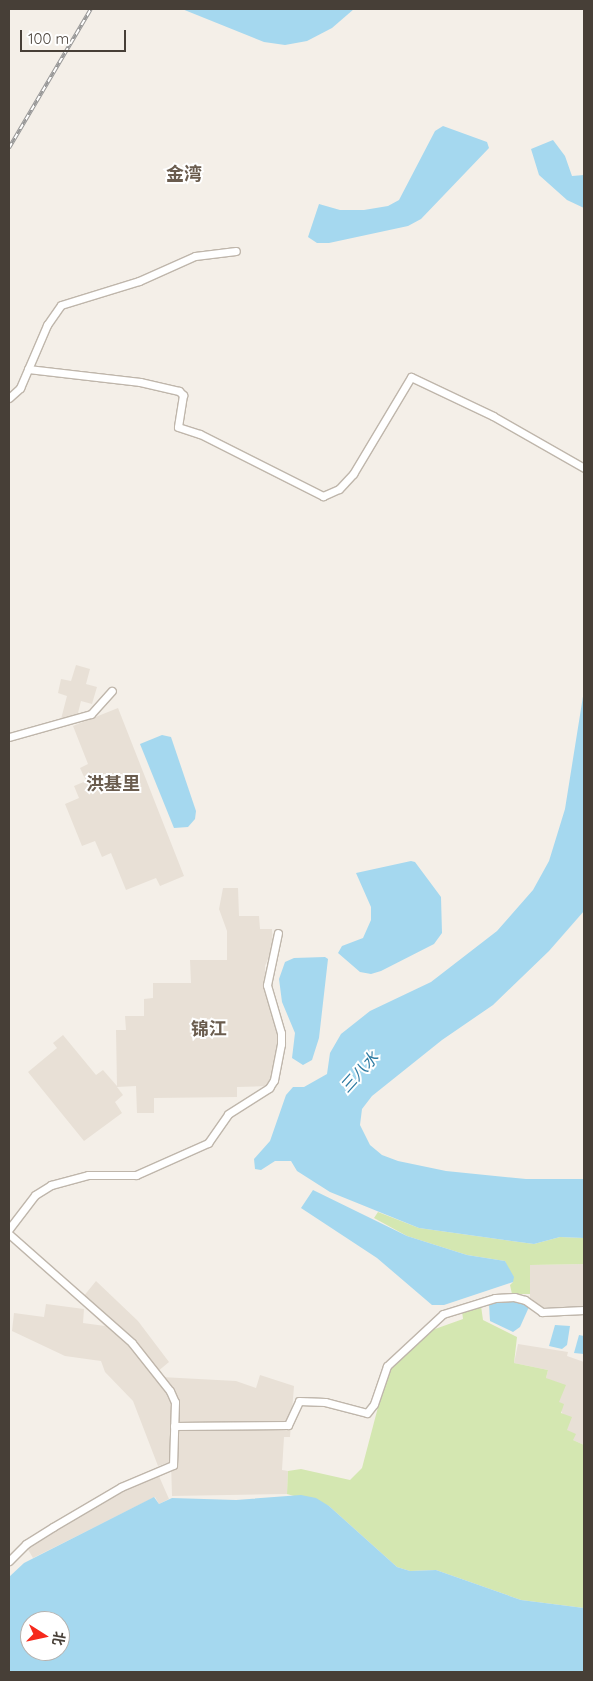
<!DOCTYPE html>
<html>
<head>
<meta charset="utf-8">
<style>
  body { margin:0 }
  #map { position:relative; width:593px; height:1681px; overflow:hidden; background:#f4efe8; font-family:Quicksand,"Noto Sans SC",sans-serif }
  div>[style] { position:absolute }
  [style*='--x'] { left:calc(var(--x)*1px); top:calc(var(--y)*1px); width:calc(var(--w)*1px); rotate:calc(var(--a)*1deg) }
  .residential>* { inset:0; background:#e8e0d6 }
  .green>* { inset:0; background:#d4e7b1 }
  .water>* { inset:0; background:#a5d8ef }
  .roads { filter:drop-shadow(1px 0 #bfb6ab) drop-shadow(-1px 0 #bfb6ab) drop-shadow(0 1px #bfb6ab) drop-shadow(0 -1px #bfb6ab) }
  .street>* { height:7px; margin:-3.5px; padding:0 3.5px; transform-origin:3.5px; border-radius:3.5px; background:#fff }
  .rail>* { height:4px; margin-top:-2px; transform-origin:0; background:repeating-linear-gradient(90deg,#fff 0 5.5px,#979797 0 11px); box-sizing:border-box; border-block:1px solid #979797 }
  span { translate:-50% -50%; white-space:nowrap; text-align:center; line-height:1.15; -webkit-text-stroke:4px #fff; paint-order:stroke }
  .water-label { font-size:16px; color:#2e7ba2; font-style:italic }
  .quarter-label { font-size:18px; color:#6a5c4e; font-weight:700 }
  .frame { position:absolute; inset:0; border:10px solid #473f37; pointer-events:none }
  .north { position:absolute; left:20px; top:1611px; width:50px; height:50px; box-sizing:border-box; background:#fff; border:1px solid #b5b2af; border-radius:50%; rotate:100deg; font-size:14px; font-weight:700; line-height:20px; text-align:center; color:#473f37 }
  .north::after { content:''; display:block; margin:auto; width:18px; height:22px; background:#f6291c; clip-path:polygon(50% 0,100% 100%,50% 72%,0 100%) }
  .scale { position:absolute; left:20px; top:30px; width:106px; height:22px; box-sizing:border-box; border:2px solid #473f37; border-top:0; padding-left:6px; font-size:15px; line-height:18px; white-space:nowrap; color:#473f37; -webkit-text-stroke:4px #fff; paint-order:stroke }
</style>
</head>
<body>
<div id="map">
  <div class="residential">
    <i style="clip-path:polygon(76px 665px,90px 669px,86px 684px,97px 687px,92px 704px,81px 701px,77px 717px,61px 719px,67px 696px,58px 693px,61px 679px,71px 681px)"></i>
    <i style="clip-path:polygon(118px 708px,184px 876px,160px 886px,156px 878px,126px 890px,111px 853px,102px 857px,95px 841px,82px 846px,65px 804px,79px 798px,74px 786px,86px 781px,80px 768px,88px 764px,73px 726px)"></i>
    <i style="clip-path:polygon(223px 888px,238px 888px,239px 916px,259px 916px,260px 929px,272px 929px,273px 947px,265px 966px,266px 992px,278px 1026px,279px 1045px,269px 1086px,237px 1087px,237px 1097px,154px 1098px,154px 1113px,137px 1113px,136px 1086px,117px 1087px,123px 1095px,115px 1102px,122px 1113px,84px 1141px,28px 1072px,57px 1048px,53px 1043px,63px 1035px,96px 1075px,103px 1070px,117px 1086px,116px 1030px,126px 1030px,125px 1016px,144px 1016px,144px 999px,153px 998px,153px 983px,191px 983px,190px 960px,227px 960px,227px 931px,219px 909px)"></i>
    <i style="clip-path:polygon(584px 1264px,584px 1308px,530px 1307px,530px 1265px)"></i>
    <i style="clip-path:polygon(96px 1281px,138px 1321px,169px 1362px,157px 1372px,161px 1377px,236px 1381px,256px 1388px,260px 1375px,294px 1386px,290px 1437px,284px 1437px,282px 1470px,288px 1471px,287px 1494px,172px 1496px,171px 1462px,158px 1466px,133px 1401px,105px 1372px,101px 1361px,65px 1356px,12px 1331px,14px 1313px,44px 1317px,46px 1304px,84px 1309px,83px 1323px,105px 1326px,79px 1302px)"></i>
    <i style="clip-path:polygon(518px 1344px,568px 1352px,567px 1356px,584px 1362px,584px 1445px,573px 1440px,567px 1430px,559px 1402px,546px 1378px,548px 1370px,514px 1363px)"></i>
    <i style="clip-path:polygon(158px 1474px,169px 1499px,159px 1504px,155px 1497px,33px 1558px,26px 1546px,116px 1491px)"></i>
  </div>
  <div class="green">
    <i style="clip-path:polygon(378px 1212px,419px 1228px,534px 1244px,560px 1237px,584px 1238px,584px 1264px,530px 1265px,530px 1294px,512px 1294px,510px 1285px,513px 1282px,505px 1261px,467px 1255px,407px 1236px,374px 1218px)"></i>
    <i style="clip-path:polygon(481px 1306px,483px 1320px,517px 1337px,514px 1363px,548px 1370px,546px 1378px,566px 1385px,559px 1402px,564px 1404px,561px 1413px,572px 1417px,567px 1430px,576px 1434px,573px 1440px,584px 1445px,584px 1608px,521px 1600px,436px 1570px,410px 1571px,397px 1567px,329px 1506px,287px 1494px,288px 1471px,301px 1469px,350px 1480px,362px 1468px,387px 1373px,433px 1326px,435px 1329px,463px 1319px,462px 1311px)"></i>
  </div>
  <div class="water">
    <i style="clip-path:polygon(182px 9px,354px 9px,332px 28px,307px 41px,285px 45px,264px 42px)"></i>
    <i style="clip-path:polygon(443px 126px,487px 142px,489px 148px,421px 219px,408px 226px,329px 243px,317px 243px,308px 237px,319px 204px,340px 210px,364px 210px,388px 206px,399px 200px,435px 131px)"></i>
    <i style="clip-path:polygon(553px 140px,565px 156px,572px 176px,584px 175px,584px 208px,567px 200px,539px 175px,531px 149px)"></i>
    <i style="clip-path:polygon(584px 690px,584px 911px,549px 951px,493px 1005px,442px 1040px,372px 1096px,362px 1109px,360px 1125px,370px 1145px,382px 1155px,398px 1161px,446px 1171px,526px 1179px,584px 1179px,584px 1238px,560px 1237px,534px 1244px,419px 1228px,330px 1192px,297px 1171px,291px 1161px,275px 1161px,261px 1170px,255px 1169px,254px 1159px,270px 1141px,286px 1095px,293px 1087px,304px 1087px,327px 1074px,330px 1053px,341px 1034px,370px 1011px,431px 982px,497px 931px,533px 890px,549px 861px,565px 809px)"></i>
    <i style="clip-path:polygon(162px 735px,171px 737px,196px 811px,195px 819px,188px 827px,174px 828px,140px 744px)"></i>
    <i style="clip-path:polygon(411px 861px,415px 862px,441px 897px,442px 933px,434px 944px,381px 971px,371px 974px,360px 972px,338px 953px,342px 946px,363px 938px,371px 920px,371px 907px,356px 873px)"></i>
    <i style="clip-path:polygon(325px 957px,328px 959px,319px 1038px,312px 1060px,303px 1065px,292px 1058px,295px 1033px,282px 1002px,279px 979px,285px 962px,294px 958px)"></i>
    <i style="clip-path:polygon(313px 1190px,407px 1236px,467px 1255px,505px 1261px,514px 1277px,513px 1282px,444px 1305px,432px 1305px,377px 1258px,301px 1208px)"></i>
    <i style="clip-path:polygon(516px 1300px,529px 1307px,520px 1327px,513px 1332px,490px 1321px,489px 1304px)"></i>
    <i style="clip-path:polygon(555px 1325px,570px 1326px,567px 1345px,562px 1349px,549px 1346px)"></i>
    <i style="clip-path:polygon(579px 1335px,584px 1336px,584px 1354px,574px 1353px)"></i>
    <i style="clip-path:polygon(evenodd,301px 1495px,316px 1498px,329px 1506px,397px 1567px,410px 1571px,436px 1570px,521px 1600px,584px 1608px,584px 1672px,9px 1672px,9px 1577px,24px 1563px,154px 1497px,159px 1504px,172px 1498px,236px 1500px,301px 1495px,30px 1621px,60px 1621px,60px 1651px,30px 1651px,30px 1621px)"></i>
  </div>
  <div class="roads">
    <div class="street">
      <i style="--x:28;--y:369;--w:113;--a:6.6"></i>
      <i style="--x:140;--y:382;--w:40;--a:13"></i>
      <i style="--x:179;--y:391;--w:6;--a:45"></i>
      <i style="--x:183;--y:395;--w:32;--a:99"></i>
      <i style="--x:178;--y:427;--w:23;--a:18"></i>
      <i style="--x:200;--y:434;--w:138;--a:26.8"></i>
      <i style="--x:323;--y:496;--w:17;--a:-24"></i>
      <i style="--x:339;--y:489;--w:21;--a:-47"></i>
      <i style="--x:353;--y:474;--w:113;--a:-59.1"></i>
      <i style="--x:411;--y:377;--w:91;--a:25.4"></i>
      <i style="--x:493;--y:416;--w:105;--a:29.7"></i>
      <i style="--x:9;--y:398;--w:15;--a:-42"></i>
      <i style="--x:20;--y:388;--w:69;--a:-66.8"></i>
      <i style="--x:47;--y:325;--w:24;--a:-55"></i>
      <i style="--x:61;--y:305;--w:82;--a:-17.1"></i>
      <i style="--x:139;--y:281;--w:61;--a:-24.1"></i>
      <i style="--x:195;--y:256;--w:41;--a:-7"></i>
      <i style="--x:9;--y:737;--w:85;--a:-15.7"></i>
      <i style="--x:91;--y:714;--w:31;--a:-48"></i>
      <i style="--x:9;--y:1229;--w:43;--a:-52.6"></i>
      <i style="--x:35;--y:1195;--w:19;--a:-32"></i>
      <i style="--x:51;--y:1185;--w:38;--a:-15"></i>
      <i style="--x:88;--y:1175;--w:48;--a:0"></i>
      <i style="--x:136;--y:1175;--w:79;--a:-24"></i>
      <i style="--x:208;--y:1143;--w:35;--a:-55"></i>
      <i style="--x:228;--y:1114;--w:49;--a:-32.4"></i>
      <i style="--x:269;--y:1088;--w:9;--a:-58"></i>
      <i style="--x:274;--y:1080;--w:37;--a:-79"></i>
      <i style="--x:281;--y:1044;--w:11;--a:-90"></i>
      <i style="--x:281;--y:1033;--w:50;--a:-106.3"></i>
      <i style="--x:267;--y:985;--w:53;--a:-78.1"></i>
      <i style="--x:9;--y:1234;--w:164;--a:41.5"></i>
      <i style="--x:132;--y:1343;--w:61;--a:51.6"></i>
      <i style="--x:170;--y:1391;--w:12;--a:66"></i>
      <i style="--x:175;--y:1402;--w:63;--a:91.8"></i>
      <i style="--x:173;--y:1465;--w:56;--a:157.1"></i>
      <i style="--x:121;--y:1487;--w:79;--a:149.5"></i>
      <i style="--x:53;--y:1527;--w:32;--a:148"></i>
      <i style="--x:26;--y:1544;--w:24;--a:135"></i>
      <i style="--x:174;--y:1426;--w:114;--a:-0.5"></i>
      <i style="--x:288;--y:1425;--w:26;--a:-65"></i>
      <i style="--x:299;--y:1401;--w:26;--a:2"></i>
      <i style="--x:325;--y:1402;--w:43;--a:14.7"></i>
      <i style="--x:367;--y:1413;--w:11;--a:-52"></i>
      <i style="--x:374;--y:1404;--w:40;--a:-71.1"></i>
      <i style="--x:387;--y:1366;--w:76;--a:-42.9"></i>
      <i style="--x:443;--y:1314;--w:54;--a:-17.1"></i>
      <i style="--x:495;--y:1298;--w:19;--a:-3"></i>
      <i style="--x:514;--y:1297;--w:11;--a:15"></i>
      <i style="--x:525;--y:1300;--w:21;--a:35"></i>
      <i style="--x:542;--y:1312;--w:42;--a:-2.7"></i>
    </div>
  </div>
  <div class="rail">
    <i style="--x:9;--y:148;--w:161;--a:-59.5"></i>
  </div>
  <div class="water-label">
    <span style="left:359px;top:1072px;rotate:-48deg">三八水</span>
  </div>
  <div class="quarter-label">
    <span style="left:184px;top:174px">金湾</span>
    <span style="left:113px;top:784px">洪基里</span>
    <span style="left:209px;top:1029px">锦江</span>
  </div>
  <div class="frame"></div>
  <div class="north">北</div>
  <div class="scale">100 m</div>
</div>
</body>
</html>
